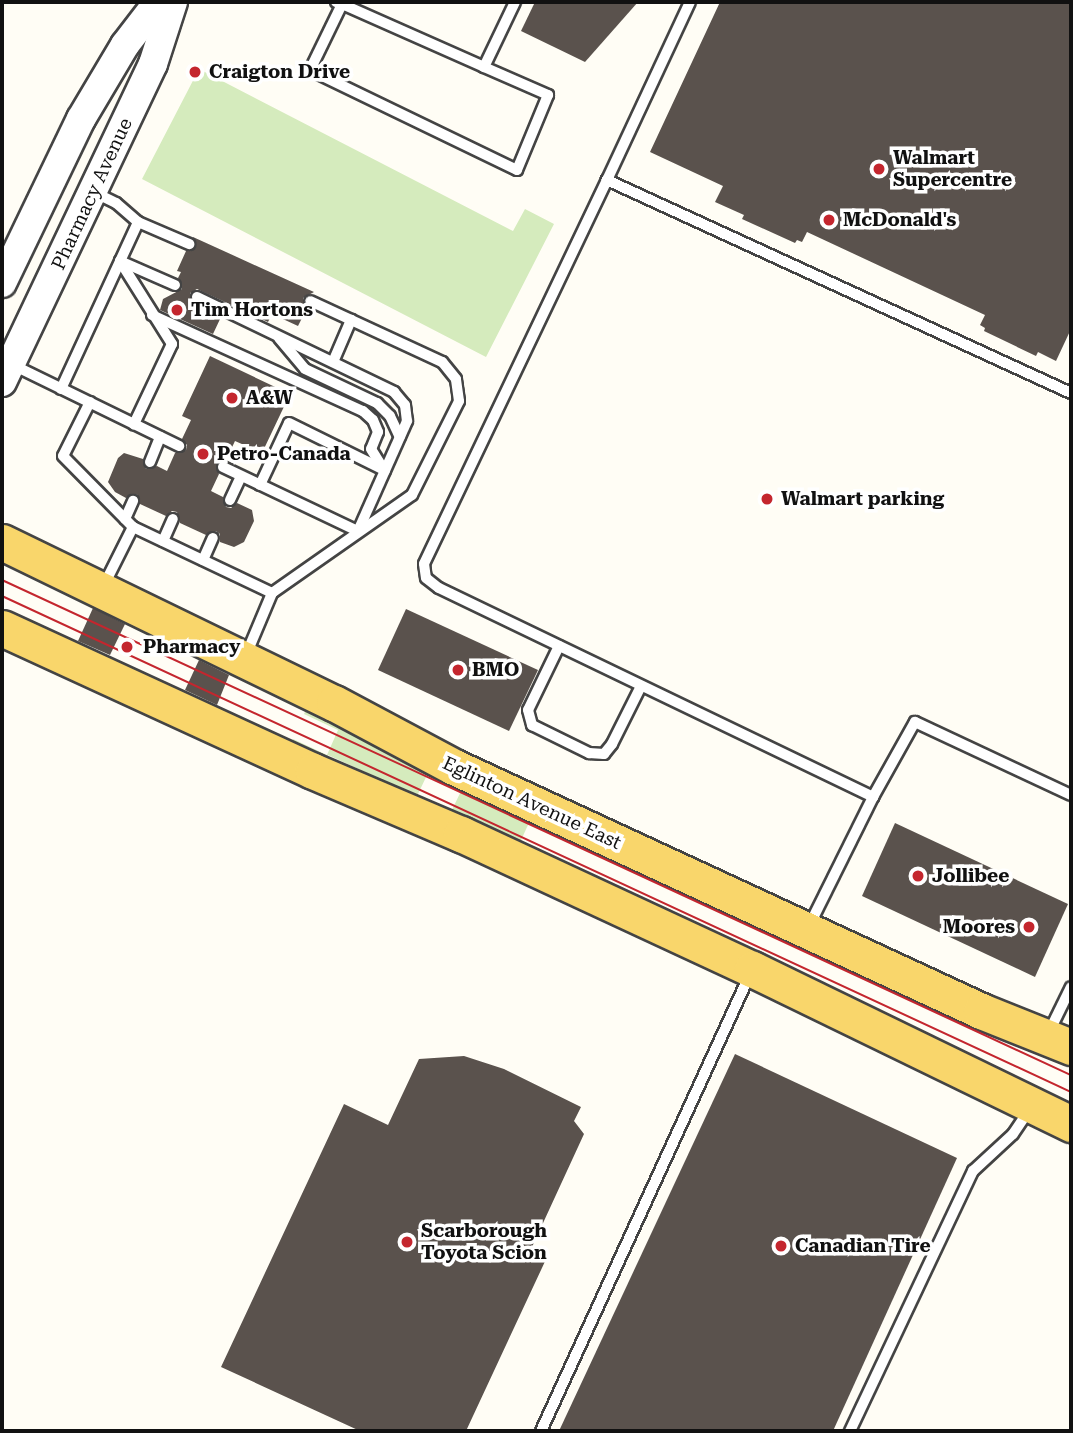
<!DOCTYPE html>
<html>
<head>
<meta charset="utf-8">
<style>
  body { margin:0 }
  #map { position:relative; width:1073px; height:1433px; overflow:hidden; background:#fffdf5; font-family:"Roboto Serif",serif }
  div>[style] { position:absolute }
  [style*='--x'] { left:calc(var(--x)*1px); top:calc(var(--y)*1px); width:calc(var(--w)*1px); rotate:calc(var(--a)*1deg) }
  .green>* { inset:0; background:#d5ebbd }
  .building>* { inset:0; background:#5a524d }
  .roads { filter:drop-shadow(2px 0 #444) drop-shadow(-2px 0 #444) drop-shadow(0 2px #444) drop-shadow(0 -2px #444) }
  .service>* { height:10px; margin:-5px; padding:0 5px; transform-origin:5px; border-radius:5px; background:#fff }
  .tertiary>* { height:28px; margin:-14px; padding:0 14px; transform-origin:14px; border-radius:14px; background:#fff }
  .primary>* { height:35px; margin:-17.5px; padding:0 17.5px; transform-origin:17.5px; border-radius:17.5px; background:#f9d66b }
  .tram>* { height:2px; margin:-1px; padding:0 1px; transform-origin:1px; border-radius:1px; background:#c4262e }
  .dots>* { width:19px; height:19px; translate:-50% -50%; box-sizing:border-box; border:4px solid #fff; border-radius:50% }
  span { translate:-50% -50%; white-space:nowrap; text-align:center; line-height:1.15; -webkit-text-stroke:7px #fff; paint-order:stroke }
  .poi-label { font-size:19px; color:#111; font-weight:700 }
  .left { translate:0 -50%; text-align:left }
  .right { translate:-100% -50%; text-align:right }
  .street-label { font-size:19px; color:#111 }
  .frame { position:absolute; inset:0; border:4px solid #111; pointer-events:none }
</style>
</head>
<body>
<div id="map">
  <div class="green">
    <i style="clip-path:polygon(199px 69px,513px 231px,525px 209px,554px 224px,486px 357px,142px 179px)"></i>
    <i style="clip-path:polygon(308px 706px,429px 771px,417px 796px,328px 755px,327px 761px,289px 748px,293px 739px,327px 755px,338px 730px,304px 714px)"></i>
    <i style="clip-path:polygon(464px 785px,532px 816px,518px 847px,450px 814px)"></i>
  </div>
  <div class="building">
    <i style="clip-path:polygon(535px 2px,638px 2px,585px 62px,521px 31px)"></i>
    <i style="clip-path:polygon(720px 2px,1071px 2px,1071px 329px,1056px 361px,1038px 352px,1036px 356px,984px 331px,985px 328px,980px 325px,985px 315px,807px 232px,802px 242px,797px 240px,795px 243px,742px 219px,744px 215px,715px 202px,723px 186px,650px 152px)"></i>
    <i style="clip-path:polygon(193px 237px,314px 292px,303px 298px,307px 308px,298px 326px,272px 314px,268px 322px,197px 289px,190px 293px,191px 302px,221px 317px,213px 334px,160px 310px,163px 299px,182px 289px,178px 278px,181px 272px,177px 271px,186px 251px,196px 248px)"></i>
    <i style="clip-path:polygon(210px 356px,290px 394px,262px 453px,235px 441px,226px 460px,216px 464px,219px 474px,211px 491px,223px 497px,226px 507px,231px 508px,237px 503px,252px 510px,254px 521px,244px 542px,234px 547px,220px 542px,220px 534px,216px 531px,206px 535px,180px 523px,177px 512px,172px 511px,166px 516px,140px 504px,137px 494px,126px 498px,115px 492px,108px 482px,118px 458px,124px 453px,143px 459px,146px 469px,157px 466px,167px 471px,175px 453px,186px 450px,187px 445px,182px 439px,191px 420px,182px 416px)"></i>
    <i style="clip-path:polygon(93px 608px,125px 624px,110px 655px,78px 641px)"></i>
    <i style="clip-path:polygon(406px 609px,538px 670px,509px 731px,378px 670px)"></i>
    <i style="clip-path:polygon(199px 660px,229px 675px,217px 705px,185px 690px)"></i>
    <i style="clip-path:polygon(895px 823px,1068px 904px,1035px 977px,862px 896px)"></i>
    <i style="clip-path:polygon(735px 1054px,957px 1158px,833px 1431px,559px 1431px)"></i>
    <i style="clip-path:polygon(464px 1056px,504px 1069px,581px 1107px,574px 1121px,584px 1134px,532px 1247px,548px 1255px,466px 1431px,360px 1431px,221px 1367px,344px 1104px,388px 1125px,419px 1059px)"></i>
  </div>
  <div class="roads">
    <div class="service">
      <i style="--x:336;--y:2;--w:6;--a:18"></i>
      <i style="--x:342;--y:4;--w:155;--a:23.9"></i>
      <i style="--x:484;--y:67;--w:70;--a:23.6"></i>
      <i style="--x:548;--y:95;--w:81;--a:112.5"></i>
      <i style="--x:517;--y:170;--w:230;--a:-154.2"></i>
      <i style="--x:310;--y:70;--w:73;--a:-64.1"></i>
      <i style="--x:484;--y:67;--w:72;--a:-64.5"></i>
      <i style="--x:607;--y:180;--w:196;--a:-65"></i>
      <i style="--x:138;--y:222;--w:56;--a:23.3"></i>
      <i style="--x:120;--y:261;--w:98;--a:57.9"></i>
      <i style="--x:172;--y:344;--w:89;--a:115.4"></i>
      <i style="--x:120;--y:261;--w:60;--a:23.6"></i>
      <i style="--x:197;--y:297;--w:219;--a:25.7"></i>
      <i style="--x:394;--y:392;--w:17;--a:50"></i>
      <i style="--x:405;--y:405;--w:16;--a:83"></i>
      <i style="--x:407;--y:421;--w:120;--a:114"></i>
      <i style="--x:152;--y:315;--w:232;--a:24.5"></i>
      <i style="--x:363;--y:411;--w:13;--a:42"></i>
      <i style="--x:373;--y:420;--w:13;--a:67"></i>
      <i style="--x:378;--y:432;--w:18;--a:112"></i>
      <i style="--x:371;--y:449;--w:26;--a:58"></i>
      <i style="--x:279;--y:338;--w:40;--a:50"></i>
      <i style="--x:305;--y:369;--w:80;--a:25.3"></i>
      <i style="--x:377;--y:403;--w:18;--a:45"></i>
      <i style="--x:390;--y:416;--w:23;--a:65"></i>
      <i style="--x:333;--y:362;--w:46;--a:-66.8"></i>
      <i style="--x:13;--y:365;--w:185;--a:26"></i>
      <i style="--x:61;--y:389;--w:184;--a:-65.2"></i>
      <i style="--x:138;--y:222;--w:29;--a:-139"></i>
      <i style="--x:116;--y:203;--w:25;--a:-154"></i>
      <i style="--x:1071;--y:393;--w:511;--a:-155.34"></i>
      <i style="--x:607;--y:180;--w:425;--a:115.5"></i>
      <i style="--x:424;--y:564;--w:14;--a:82"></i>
      <i style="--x:426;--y:578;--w:16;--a:38"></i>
      <i style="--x:439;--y:588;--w:482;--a:25.7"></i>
      <i style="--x:873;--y:797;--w:86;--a:-60.8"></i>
      <i style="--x:915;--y:722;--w:172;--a:25.1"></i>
      <i style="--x:90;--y:402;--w:60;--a:116.6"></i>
      <i style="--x:63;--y:456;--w:100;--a:45.4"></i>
      <i style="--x:150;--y:462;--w:27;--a:-68"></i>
      <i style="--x:223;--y:467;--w:149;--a:25.4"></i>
      <i style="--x:260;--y:485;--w:68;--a:-64.9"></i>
      <i style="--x:289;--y:423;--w:104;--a:26.3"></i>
      <i style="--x:230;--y:500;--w:26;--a:-65"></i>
      <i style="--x:125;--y:519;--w:20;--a:-66"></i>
      <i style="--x:163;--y:541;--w:24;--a:-66"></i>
      <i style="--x:203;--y:560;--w:24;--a:-66"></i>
      <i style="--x:103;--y:587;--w:67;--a:-63.4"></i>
      <i style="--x:133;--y:527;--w:154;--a:25.4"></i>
      <i style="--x:559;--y:646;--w:71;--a:115.8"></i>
      <i style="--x:528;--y:710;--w:16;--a:75"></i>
      <i style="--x:532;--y:725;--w:64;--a:26.2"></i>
      <i style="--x:589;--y:753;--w:15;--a:4"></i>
      <i style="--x:604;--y:754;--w:13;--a:-51"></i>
      <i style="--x:612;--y:744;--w:65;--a:-63.4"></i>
      <i style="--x:246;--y:655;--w:67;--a:-67.2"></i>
      <i style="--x:272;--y:593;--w:171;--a:-35"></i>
      <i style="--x:412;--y:495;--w:105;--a:-63.4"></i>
      <i style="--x:459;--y:401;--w:22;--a:-98"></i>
      <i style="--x:456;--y:379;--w:22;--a:-129"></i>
      <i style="--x:442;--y:362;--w:145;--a:-155.2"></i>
      <i style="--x:809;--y:926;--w:144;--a:-63.6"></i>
      <i style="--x:1048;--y:1034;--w:52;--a:-63.9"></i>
      <i style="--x:541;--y:1431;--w:505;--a:-65.42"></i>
      <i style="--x:850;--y:1431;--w:288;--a:-64.7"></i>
      <i style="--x:973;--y:1171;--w:54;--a:-42.8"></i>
      <i style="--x:1013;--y:1134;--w:29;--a:-56"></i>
    </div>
    <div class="tertiary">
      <i style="--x:2;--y:283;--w:182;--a:-64.3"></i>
      <i style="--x:81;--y:119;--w:86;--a:-59.3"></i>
      <i style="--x:125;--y:45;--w:54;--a:-52.5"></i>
      <i style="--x:2;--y:382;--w:352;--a:-64.6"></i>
      <i style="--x:153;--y:64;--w:65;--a:-72.1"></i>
    </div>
    <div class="primary">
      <i style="--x:2;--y:542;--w:369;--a:25.9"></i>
      <i style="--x:334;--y:703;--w:136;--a:28.1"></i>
      <i style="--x:454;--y:767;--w:581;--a:24.84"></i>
      <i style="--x:981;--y:1011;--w:97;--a:21.8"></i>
      <i style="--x:2;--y:628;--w:342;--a:24.7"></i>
      <i style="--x:313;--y:771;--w:161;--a:23.1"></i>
      <i style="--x:461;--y:834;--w:321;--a:24.9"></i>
      <i style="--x:752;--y:969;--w:355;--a:25.9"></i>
    </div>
  </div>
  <div class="tram">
    <i style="--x:2;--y:580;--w:1178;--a:24.85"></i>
    <i style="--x:2;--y:596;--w:1178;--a:24.89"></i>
  </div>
  <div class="dots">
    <i style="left:195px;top:72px;background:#c4262e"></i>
    <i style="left:879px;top:169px;background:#c4262e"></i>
    <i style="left:829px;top:220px;background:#c4262e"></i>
    <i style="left:177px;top:310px;background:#c4262e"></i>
    <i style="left:232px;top:398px;background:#c4262e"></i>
    <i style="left:203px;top:454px;background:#c4262e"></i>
    <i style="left:767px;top:499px;background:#c4262e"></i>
    <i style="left:127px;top:647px;background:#c4262e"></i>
    <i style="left:458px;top:670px;background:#c4262e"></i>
    <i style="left:918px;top:876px;background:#c4262e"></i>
    <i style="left:1029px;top:927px;background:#c4262e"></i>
    <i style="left:407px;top:1242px;background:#c4262e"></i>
    <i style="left:781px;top:1246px;background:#c4262e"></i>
  </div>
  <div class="poi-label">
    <span class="left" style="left:209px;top:72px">Craigton Drive</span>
    <span class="left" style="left:893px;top:169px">Walmart<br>Supercentre</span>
    <span class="left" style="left:843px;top:220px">McDonald's</span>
    <span class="left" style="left:191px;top:310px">Tim Hortons</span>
    <span class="left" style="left:246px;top:398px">A&amp;W</span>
    <span class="left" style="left:217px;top:454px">Petro-Canada</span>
    <span class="left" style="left:781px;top:499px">Walmart parking</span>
    <span class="left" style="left:143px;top:647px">Pharmacy</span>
    <span class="left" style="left:472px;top:670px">BMO</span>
    <span class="left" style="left:932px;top:876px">Jollibee</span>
    <span class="right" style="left:1015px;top:927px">Moores</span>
    <span class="left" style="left:421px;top:1242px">Scarborough<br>Toyota Scion</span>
    <span class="left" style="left:795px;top:1246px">Canadian Tire</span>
  </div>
  <div class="street-label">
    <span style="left:92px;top:194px;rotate:-65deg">Pharmacy Avenue</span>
    <span style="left:532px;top:803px;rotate:25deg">Eglinton Avenue East</span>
  </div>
  <div class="frame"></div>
</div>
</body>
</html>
